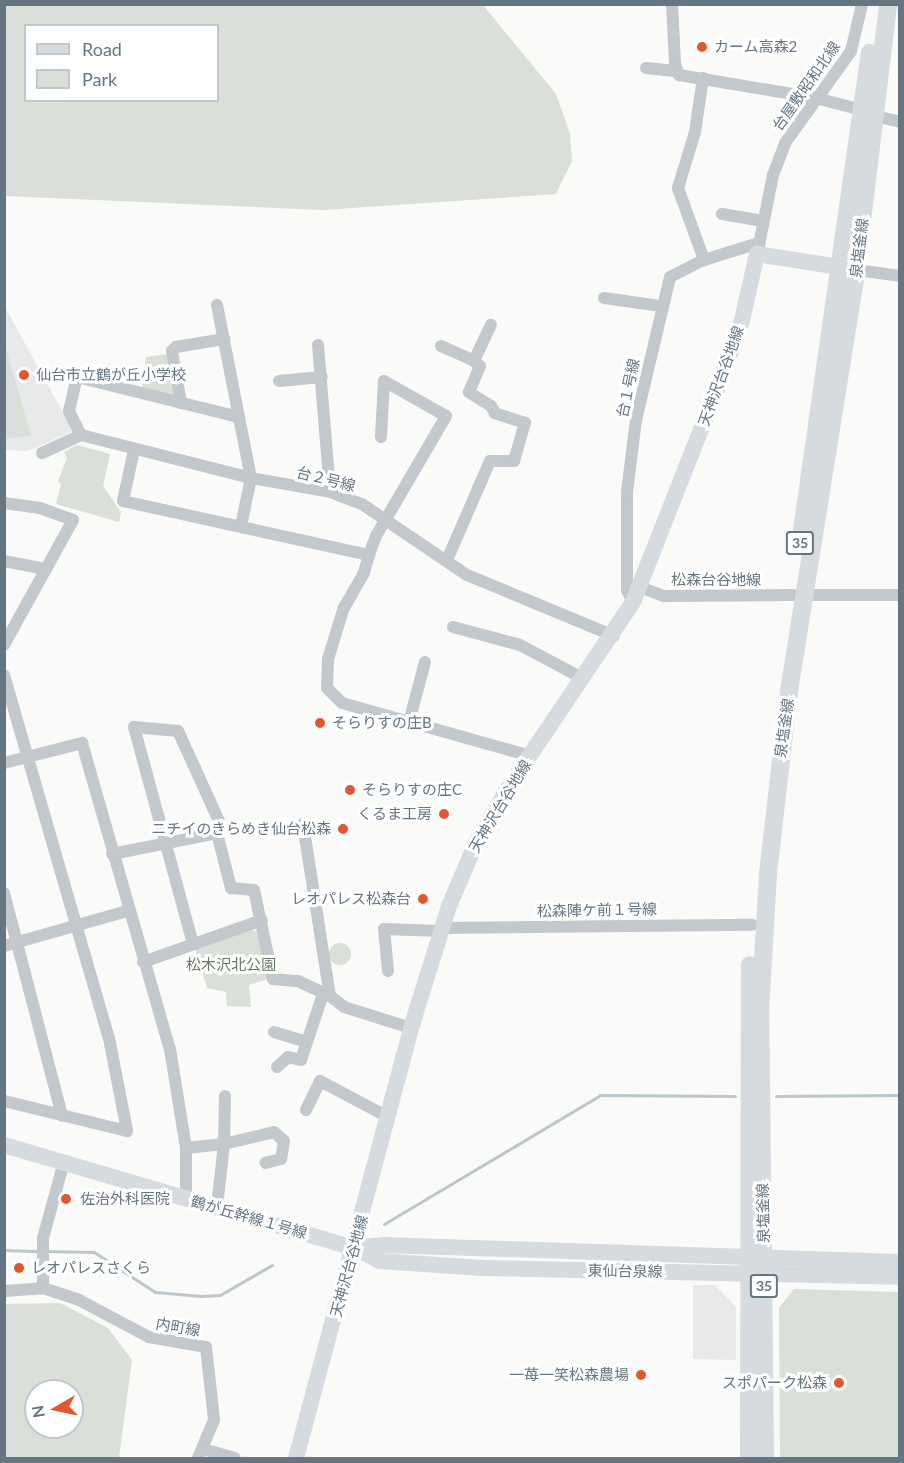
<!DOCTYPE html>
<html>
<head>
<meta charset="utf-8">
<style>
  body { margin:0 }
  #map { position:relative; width:904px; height:1463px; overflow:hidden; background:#fafaf8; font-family:Lato,"Noto Sans JP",sans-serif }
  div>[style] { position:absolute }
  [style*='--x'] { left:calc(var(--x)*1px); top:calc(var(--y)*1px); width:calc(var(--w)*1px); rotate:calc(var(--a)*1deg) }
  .built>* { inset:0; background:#e8e9e9 }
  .green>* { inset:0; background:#dadfd7 }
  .round { border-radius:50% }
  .stream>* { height:3px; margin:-1.5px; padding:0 1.5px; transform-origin:1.5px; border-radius:1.5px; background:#bbc7cb }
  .street>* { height:12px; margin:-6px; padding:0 6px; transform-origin:6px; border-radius:6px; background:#c3c8cc }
  .secondary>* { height:16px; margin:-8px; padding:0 8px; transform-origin:8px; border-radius:8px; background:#d6dbdf }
  .primary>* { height:18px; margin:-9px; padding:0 9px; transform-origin:9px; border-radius:9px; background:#d6dbdf }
  .dots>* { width:16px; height:16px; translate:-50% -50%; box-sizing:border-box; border:3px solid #fff; border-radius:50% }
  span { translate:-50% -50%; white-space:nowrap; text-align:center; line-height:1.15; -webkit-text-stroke:6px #fff; paint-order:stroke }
  .shield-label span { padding:2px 4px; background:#fff; border:2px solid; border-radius:4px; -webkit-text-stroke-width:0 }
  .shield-label { font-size:14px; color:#657683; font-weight:700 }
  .poi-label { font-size:15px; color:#657683 }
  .left { translate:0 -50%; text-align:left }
  .right { translate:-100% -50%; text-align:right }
  .street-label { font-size:15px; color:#657683 }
  .park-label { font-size:15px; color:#687a64 }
  .frame { position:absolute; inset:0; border:6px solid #657683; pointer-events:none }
  .legend { position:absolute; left:24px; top:24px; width:195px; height:78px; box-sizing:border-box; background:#fff; border:2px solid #c1c8cd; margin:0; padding:8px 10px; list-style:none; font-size:18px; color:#657683 }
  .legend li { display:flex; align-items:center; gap:12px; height:30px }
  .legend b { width:30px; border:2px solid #c1c8cd }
  .north { position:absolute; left:24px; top:1379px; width:60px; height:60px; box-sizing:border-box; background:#fff; border:2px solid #c1c8cd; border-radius:50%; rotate:261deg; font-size:16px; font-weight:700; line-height:24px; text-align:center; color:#657683 }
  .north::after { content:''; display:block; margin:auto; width:21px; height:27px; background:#e4572e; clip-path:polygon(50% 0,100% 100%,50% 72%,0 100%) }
</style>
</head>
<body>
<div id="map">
  <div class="built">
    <i style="clip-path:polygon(4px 305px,73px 431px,28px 451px,5px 450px)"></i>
    <i style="clip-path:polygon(693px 1285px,715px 1285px,736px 1307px,736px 1360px,693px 1359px)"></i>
  </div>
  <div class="green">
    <i style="clip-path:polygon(evenodd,5px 4px,483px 5px,556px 94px,570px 134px,572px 161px,556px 194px,323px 210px,5px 196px,5px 4px,26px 26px,218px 26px,218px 100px,26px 100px,26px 26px)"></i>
    <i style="clip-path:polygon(4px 342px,31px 435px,5px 439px,4px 439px)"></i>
    <i style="clip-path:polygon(168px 354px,176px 397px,142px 388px,146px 357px)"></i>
    <i style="clip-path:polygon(77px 445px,110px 454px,103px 486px,121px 512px,119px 522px,56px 504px,61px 484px,58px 481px,67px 458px,64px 452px)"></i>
    <i style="clip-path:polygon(251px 929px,259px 933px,268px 979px,249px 985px,251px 1007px,227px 1006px,226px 992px,207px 988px,195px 948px)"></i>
    <i class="round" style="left:329px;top:943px;width:22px;height:22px"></i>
    <i style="clip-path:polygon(794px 1289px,899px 1292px,899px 1458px,780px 1458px,779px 1308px)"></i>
    <i style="clip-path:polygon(evenodd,60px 1303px,108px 1328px,132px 1360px,119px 1458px,5px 1458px,5px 1304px,60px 1303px,36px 1391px,72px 1391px,72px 1427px,36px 1427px,36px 1391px)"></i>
  </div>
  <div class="stream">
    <i style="--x:776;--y:1096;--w:124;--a:-0.5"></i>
    <i style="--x:384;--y:1224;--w:252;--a:-30.8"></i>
    <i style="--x:600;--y:1095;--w:135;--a:0.4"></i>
    <i style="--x:4;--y:1250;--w:35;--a:2"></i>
    <i style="--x:45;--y:1251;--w:49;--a:1.2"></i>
    <i style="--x:94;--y:1252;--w:73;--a:33.3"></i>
    <i style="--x:155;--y:1292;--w:46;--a:5"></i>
    <i style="--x:201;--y:1296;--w:19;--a:-3"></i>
    <i style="--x:220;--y:1295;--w:60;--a:-30"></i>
  </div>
  <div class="street">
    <i style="--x:672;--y:4;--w:60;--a:87.1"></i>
    <i style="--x:675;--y:64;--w:12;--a:70"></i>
    <i style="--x:679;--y:75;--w:139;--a:9.5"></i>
    <i style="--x:816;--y:98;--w:48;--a:14.6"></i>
    <i style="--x:646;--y:68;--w:31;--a:6"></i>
    <i style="--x:703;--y:78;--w:55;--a:98.4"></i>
    <i style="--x:695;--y:132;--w:59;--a:106.9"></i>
    <i style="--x:678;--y:188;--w:77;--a:70.1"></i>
    <i style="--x:875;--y:116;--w:26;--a:13"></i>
    <i style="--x:722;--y:214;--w:42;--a:9.7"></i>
    <i style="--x:758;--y:250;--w:76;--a:-78.7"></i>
    <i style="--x:773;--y:175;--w:34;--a:-69"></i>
    <i style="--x:785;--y:143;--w:113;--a:-54.3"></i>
    <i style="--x:851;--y:51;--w:48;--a:-76.8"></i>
    <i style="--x:857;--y:270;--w:43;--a:7.9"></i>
    <i style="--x:604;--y:298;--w:58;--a:8"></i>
    <i style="--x:217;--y:305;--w:176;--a:78.9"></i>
    <i style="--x:251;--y:478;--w:49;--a:101.8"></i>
    <i style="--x:318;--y:345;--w:147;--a:85.3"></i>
    <i style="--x:441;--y:346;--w:36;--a:24"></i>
    <i style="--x:279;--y:381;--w:43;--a:-5.3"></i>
    <i style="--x:181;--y:403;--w:53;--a:-99.8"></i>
    <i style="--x:172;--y:351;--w:6;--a:-45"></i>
    <i style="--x:176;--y:347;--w:49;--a:-9.5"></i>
    <i style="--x:81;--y:435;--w:27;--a:-117"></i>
    <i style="--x:69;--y:411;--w:35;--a:-77"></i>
    <i style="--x:77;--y:377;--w:167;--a:13.9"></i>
    <i style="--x:134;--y:450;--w:52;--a:102.2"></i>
    <i style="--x:123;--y:501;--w:252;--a:12.4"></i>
    <i style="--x:369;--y:555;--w:20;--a:-70"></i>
    <i style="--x:376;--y:536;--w:139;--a:-59.7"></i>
    <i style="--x:446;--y:416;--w:71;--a:-150.6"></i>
    <i style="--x:384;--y:381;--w:56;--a:93.1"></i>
    <i style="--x:42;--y:453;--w:43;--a:-24.8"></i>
    <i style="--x:81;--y:435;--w:175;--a:14.2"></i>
    <i style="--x:251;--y:478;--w:80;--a:10"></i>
    <i style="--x:330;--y:492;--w:34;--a:21"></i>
    <i style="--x:362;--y:504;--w:127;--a:34.1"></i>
    <i style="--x:467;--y:575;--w:159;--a:22.5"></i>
    <i style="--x:4;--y:503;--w:36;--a:8"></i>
    <i style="--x:40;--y:508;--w:35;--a:20"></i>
    <i style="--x:73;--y:520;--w:143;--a:118.9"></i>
    <i style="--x:369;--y:555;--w:19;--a:106"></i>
    <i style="--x:364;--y:573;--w:39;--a:120"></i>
    <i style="--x:344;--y:607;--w:54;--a:107.1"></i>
    <i style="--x:328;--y:659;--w:29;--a:92"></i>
    <i style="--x:327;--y:688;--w:21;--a:45"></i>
    <i style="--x:342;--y:703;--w:195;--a:15.7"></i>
    <i style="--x:447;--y:560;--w:108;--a:-66.5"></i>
    <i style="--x:490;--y:461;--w:24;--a:0"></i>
    <i style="--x:514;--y:461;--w:40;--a:-74"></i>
    <i style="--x:525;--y:423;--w:32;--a:-162"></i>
    <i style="--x:495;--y:413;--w:8;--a:-120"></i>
    <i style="--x:491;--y:406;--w:26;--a:-148"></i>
    <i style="--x:469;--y:392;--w:28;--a:-67"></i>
    <i style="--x:480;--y:366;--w:8;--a:-140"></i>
    <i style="--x:474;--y:361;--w:40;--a:-65"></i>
    <i style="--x:4;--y:561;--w:43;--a:10.8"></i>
    <i style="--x:640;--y:587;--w:26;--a:21"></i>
    <i style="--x:664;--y:596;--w:129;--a:-0.4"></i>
    <i style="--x:805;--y:595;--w:95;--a:0"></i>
    <i style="--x:633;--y:602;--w:13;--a:-117"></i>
    <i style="--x:627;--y:590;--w:98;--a:-90"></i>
    <i style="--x:627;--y:492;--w:73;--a:-82.9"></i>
    <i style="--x:636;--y:420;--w:147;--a:-76.6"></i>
    <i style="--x:670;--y:277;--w:38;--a:-27"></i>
    <i style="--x:704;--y:260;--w:58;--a:-17.2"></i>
    <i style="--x:453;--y:627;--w:69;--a:15"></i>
    <i style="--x:520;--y:645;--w:72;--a:28"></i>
    <i style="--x:4;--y:675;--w:378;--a:73.9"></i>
    <i style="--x:109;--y:1038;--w:95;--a:79"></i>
    <i style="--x:127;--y:1131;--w:127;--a:-166.3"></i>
    <i style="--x:409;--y:722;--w:62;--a:-75.1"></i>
    <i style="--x:4;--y:763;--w:81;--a:-14.4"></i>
    <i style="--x:82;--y:743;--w:318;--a:74"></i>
    <i style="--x:170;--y:1049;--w:100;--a:80.8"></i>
    <i style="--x:186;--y:1148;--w:51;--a:90"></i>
    <i style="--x:303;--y:824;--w:174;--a:81.1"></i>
    <i style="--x:330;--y:996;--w:18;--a:38"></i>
    <i style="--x:344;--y:1007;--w:70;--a:17.4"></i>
    <i style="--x:112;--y:854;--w:107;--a:-11.3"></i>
    <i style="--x:4;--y:893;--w:230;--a:75.4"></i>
    <i style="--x:442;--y:928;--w:310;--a:-0.6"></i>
    <i style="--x:193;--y:944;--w:225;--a:-105.2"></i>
    <i style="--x:134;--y:727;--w:44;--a:5.2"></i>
    <i style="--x:178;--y:731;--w:101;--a:65.5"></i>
    <i style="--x:220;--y:823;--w:10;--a:107"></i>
    <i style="--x:217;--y:833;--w:57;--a:75.7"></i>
    <i style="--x:231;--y:888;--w:23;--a:5"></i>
    <i style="--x:254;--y:890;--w:91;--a:77.9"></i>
    <i style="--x:273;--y:979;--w:25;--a:5"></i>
    <i style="--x:298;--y:981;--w:35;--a:25"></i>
    <i style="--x:4;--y:946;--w:128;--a:-15.9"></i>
    <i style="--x:143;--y:962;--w:126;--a:-19.4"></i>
    <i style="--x:388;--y:971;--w:42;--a:-95.4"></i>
    <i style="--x:384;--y:929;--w:57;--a:2"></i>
    <i style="--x:274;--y:1032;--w:34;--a:17"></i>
    <i style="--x:277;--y:1067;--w:15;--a:-42"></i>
    <i style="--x:288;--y:1057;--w:13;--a:13"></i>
    <i style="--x:301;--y:1060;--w:70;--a:-71.6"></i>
    <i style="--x:306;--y:1110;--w:32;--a:-64"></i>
    <i style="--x:320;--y:1081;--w:77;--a:27.9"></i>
    <i style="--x:186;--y:1148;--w:38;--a:-6"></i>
    <i style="--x:224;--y:1144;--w:48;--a:-88.8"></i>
    <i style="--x:217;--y:1207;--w:63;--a:-83.7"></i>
    <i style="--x:224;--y:1144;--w:51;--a:-13.5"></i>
    <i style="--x:274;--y:1132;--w:13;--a:42"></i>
    <i style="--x:284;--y:1141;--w:18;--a:99"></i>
    <i style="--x:281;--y:1159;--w:16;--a:166"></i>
    <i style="--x:43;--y:1288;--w:50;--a:-90"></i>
    <i style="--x:43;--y:1238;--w:79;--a:-74.6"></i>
    <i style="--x:4;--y:1291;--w:39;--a:-4"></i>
    <i style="--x:43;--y:1288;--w:38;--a:18"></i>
    <i style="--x:79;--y:1300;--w:79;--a:27.9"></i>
    <i style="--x:149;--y:1337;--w:58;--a:10"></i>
    <i style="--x:206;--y:1347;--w:73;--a:83.7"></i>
    <i style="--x:214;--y:1420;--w:41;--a:112.8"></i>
    <i style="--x:203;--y:1449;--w:33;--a:16"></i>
  </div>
  <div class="secondary">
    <i style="--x:4;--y:1145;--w:366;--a:16.4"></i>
    <i style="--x:355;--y:1248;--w:27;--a:28"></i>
    <i style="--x:379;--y:1261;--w:104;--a:3.9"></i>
    <i style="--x:483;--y:1268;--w:417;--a:1.2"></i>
    <i style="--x:355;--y:1248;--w:28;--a:-6"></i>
    <i style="--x:383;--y:1245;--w:517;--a:1.88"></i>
    <i style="--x:296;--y:1458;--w:445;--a:-75"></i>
    <i style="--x:411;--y:1028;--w:128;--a:-72.7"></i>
    <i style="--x:449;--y:906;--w:69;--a:-66.8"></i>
    <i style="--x:476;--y:843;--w:64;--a:-59.8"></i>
    <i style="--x:508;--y:788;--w:224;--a:-56.1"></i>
    <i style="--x:633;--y:602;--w:243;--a:-68.5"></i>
    <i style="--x:722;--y:376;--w:59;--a:-70.3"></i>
    <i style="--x:742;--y:320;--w:68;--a:-77.2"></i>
    <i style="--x:757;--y:254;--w:97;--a:8.9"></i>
  </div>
  <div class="primary">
    <i style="--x:802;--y:530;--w:482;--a:-81.9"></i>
    <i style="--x:749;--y:1458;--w:493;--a:-89.9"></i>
    <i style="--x:765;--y:1458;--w:446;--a:-90.6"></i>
    <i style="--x:760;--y:1012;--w:139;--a:-86.7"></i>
    <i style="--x:768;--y:873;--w:183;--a:-83.4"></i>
    <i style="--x:789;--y:691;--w:409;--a:-80.9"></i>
    <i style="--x:854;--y:287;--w:285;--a:-83.1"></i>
  </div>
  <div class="dots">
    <i style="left:702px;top:47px;background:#e4572e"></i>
    <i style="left:24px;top:375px;background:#e4572e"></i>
    <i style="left:320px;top:723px;background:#e4572e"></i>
    <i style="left:350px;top:790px;background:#e4572e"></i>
    <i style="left:444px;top:814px;background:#e4572e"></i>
    <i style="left:343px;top:829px;background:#e4572e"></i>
    <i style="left:423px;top:899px;background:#e4572e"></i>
    <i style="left:66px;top:1199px;background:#e4572e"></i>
    <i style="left:19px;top:1268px;background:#e4572e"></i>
    <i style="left:641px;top:1375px;background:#e4572e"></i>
    <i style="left:839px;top:1383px;background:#e4572e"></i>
  </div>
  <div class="shield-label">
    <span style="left:800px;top:543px">35</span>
    <span style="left:764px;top:1286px">35</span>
  </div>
  <div class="poi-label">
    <span class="left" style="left:714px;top:47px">カーム高森2</span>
    <span class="left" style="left:36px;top:375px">仙台市立鶴が丘小学校</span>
    <span class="left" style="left:332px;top:723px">そらりすの庄B</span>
    <span class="left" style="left:362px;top:790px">そらりすの庄C</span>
    <span class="right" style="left:432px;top:814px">くるま工房</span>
    <span class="right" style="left:331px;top:829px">ニチイのきらめき仙台松森</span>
    <span class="right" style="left:411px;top:899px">レオパレス松森台</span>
    <span class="left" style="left:80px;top:1199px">佐治外科医院</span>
    <span class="left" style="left:31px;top:1268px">レオパレスさくら</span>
    <span class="right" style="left:629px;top:1375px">一苺一笑松森農場</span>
    <span class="right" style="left:827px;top:1383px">スポパーク松森</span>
  </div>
  <div class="street-label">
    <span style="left:806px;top:86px;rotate:-55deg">台屋敷昭和北線</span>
    <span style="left:859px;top:248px;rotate:-83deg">泉塩釜線</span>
    <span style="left:721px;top:376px;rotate:-70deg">天神沢台谷地線</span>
    <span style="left:628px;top:388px;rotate:-78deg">台１号線</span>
    <span style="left:326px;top:479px;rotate:14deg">台２号線</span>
    <span style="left:716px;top:580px">松森台谷地線</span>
    <span style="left:784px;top:728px;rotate:-82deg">泉塩釜線</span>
    <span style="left:500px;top:806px;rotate:-59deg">天神沢台谷地線</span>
    <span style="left:597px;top:910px;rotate:-1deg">松森陣ケ前１号線</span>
    <span style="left:763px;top:1213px;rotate:-91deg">泉塩釜線</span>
    <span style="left:249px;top:1217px;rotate:16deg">鶴が丘幹線１号線</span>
    <span style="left:349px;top:1266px;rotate:-75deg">天神沢台谷地線</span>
    <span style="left:625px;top:1271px;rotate:1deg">東仙台泉線</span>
    <span style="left:178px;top:1327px;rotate:10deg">内町線</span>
  </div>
  <div class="park-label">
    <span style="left:231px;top:965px">松木沢北公園</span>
  </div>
  <div class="frame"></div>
  <ul class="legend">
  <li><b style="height:8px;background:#d6dbdf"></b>Road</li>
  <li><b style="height:16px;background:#dadfd7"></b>Park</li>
  </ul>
  <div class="north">N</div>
</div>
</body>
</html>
